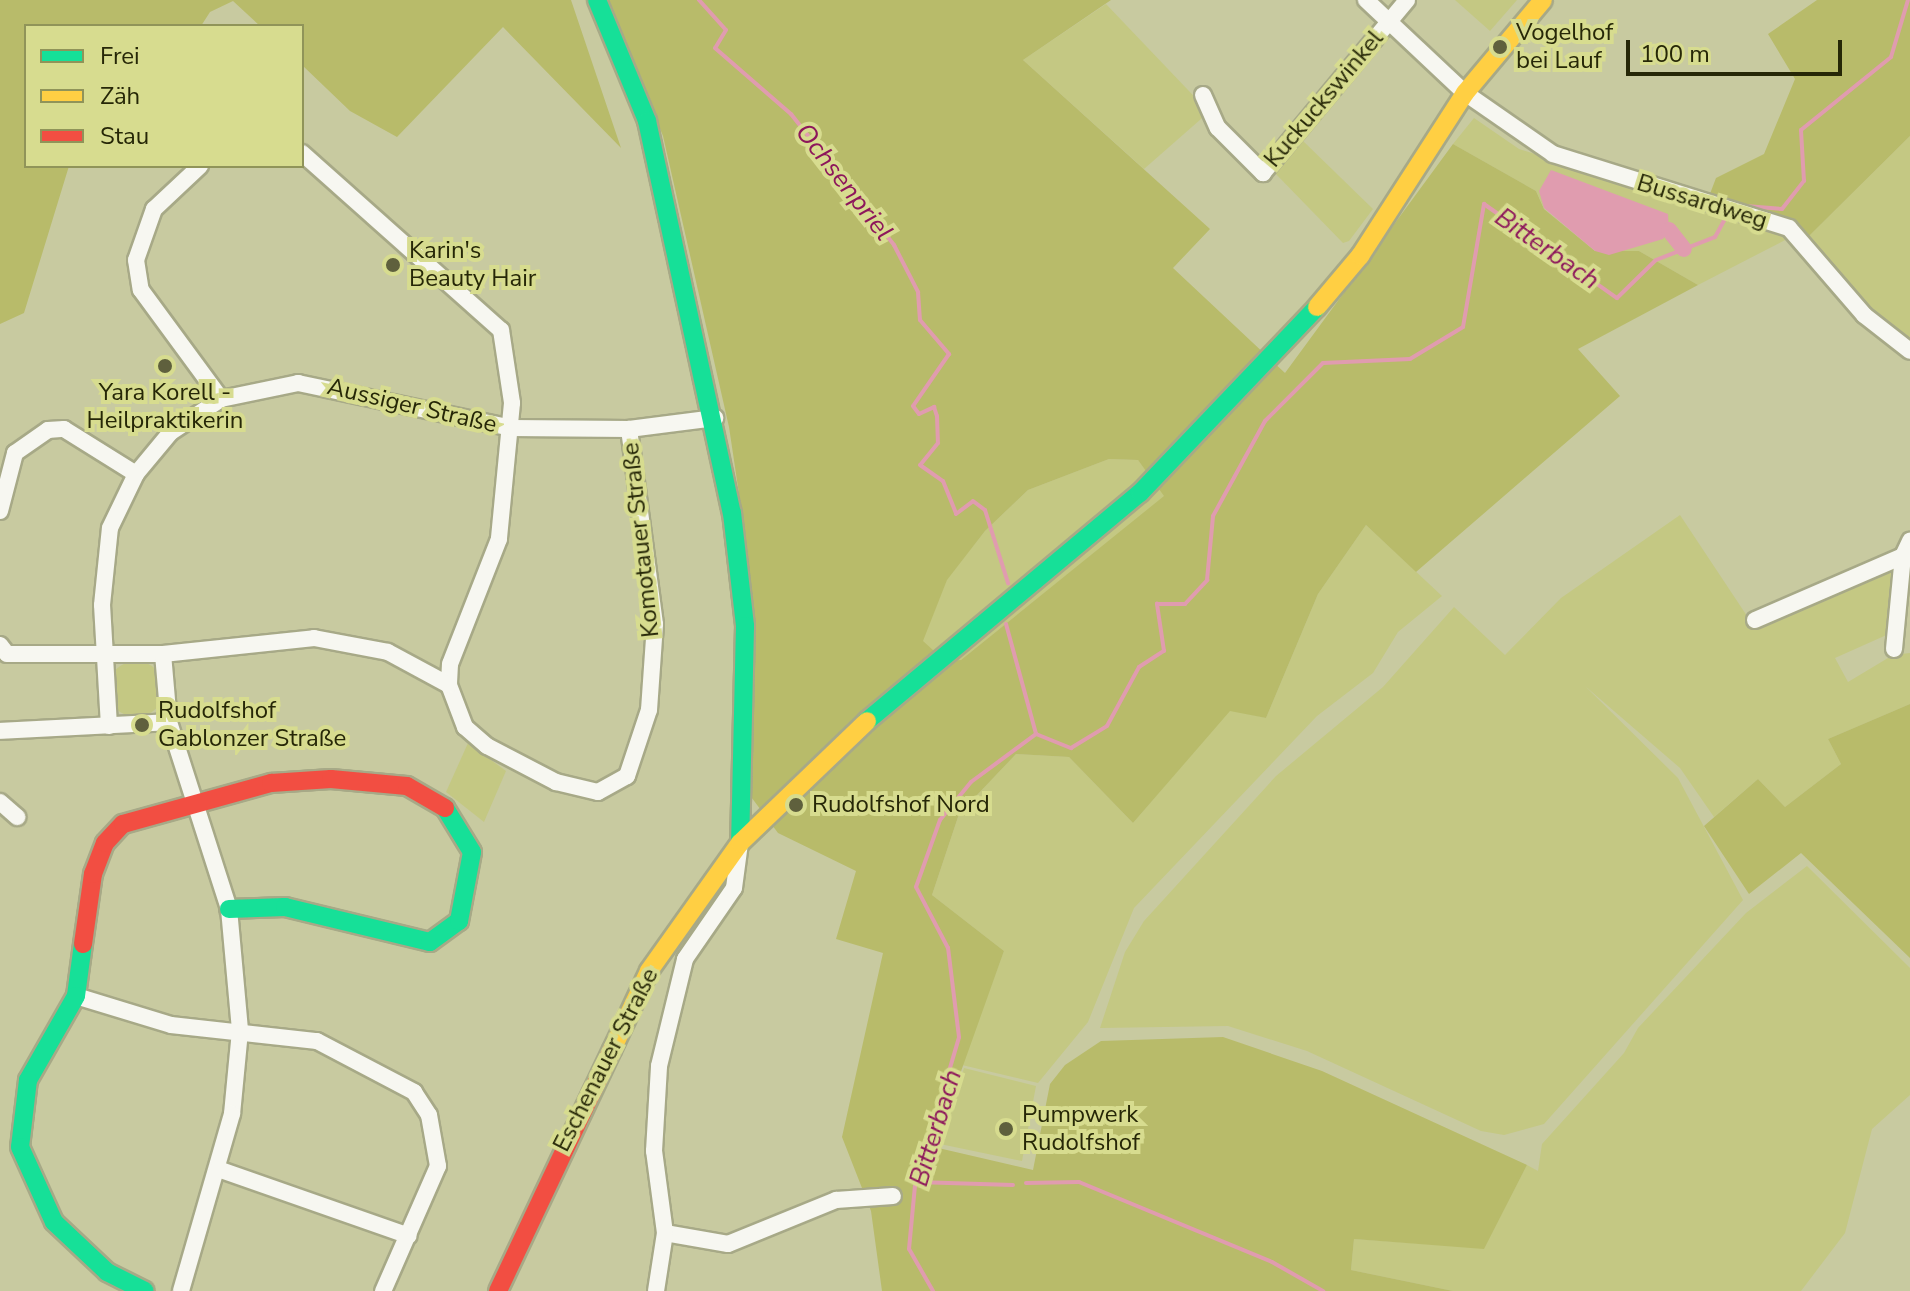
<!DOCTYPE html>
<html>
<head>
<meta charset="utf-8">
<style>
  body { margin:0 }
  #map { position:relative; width:1910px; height:1291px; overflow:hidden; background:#c8caa0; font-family:"Nunito Sans",sans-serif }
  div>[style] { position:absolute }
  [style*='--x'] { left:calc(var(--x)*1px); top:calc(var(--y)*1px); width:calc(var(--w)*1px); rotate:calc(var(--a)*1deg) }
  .green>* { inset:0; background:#c4c883 }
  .round { border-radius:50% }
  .forest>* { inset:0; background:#b8bb6a }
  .water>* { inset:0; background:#e09caf }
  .stream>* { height:4px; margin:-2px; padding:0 2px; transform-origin:2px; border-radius:2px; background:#e09caf }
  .canal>* { height:16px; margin:-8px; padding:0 8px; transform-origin:8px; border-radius:8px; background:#e09caf }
  .roads { filter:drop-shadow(2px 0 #a7a987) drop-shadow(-2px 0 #a7a987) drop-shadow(0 2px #a7a987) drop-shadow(0 -2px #a7a987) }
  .street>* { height:16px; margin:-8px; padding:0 8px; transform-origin:8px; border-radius:8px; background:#f7f7f1 }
  .fast>* { height:18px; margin:-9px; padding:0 9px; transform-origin:9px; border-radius:9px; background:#16e098 }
  .slow>* { height:18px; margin:-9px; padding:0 9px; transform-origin:9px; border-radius:9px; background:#ffcf43 }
  .jam>* { height:18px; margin:-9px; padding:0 9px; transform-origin:9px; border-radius:9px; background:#f24e42 }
  .dots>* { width:22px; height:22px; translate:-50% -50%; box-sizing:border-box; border:4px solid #d7dc8f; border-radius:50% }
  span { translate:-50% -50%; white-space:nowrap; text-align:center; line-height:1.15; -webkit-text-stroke:8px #d7dc8f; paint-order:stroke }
  .poi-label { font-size:24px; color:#262707 }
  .left { translate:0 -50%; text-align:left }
  .street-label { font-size:24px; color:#262707 }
  .water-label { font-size:26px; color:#8d175b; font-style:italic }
  .legend { position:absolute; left:24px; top:24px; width:280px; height:144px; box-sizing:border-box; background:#d7dc8f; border:2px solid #909459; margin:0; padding:10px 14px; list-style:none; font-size:24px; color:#262707 }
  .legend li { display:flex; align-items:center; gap:16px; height:40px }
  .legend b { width:40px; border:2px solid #909459 }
  .scale { position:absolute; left:1626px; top:40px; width:216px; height:36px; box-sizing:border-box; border:4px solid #262707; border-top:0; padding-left:10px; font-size:24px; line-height:28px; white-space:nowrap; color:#262707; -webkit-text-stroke:6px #d7dc8f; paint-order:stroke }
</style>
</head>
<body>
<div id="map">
  <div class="green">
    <i style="clip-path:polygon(1455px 0,1517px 0,1490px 31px)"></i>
    <i style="clip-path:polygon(1106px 4px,1209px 112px,1144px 169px,1023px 60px)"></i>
    <i style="clip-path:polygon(1474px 118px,1519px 149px,1791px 237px,1698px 285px,1639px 251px,1609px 255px,1544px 208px,1536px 191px,1453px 144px)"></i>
    <i style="clip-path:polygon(1910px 136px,1910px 345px,1867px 313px,1808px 237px)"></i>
    <i style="clip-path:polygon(1301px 139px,1373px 209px,1349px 241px,1343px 243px,1272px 170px)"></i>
    <i style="clip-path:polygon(1109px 459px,1138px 460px,1165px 496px,961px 660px,945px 661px,922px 642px,947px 579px,985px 531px,1028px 490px)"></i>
    <i style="clip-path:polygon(1680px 515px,1749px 619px,1899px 565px,1891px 633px,1835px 658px,1848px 682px,1893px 655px,1910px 653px,1910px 704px,1828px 739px,1841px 764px,1785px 807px,1758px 779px,1714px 817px,1680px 768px,1585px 686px,1678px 778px,1743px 900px,1544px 1124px,1504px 1135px,1481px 1131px,1307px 1051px,1228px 1026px,1100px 1028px,1125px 952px,1144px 921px,1276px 776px,1383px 687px,1454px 607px,1505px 655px,1561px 598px)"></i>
    <i style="clip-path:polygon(1366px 525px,1442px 596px,1398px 632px,1373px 673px,1317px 716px,1134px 908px,1088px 1022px,1038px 1083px,962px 1065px,1004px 951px,932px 895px,959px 814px,1016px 754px,1069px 757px,1133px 823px,1230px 710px,1266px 718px,1318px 594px)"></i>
    <i class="round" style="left:108px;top:661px;width:56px;height:56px"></i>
    <i style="clip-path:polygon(468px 743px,506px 771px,484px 822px,446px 792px)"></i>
    <i style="clip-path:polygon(1807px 866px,1910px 968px,1910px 1095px,1872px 1129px,1845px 1233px,1801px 1291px,1453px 1291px,1351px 1270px,1354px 1239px,1484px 1248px,1527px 1165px,1538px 1171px,1542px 1144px,1624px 1053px,1638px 1028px,1746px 913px)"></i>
    <i style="clip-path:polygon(964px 1068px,1036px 1086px,1022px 1161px,940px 1144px)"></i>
  </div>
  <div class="forest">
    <i style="clip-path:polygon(0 0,571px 0,621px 148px,503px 27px,397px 137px,350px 111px,302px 65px,302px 26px,260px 26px,233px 1px,210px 12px,201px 26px,26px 26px,26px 166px,69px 166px,24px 313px,0 324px)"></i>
    <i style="clip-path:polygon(evenodd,608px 0,1111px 0,1023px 60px,1210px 229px,1173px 268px,1285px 373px,1453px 144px,1536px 191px,1544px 209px,1595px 251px,1639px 251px,1698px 285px,1578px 349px,1620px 396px,1416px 572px,1366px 525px,1318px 594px,1266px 718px,1230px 711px,1133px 823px,1069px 757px,1016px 754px,959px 814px,932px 895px,1004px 951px,934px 1147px,1033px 1170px,1050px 1084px,1065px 1065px,1101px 1041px,1223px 1037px,1322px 1071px,1527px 1165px,1484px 1249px,1354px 1239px,1351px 1270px,1453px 1291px,882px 1291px,871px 1211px,842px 1137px,883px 953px,836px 939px,856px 871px,778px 833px,746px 790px,744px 527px,729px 427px,663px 136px,608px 0,1109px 459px,1138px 460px,1164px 496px,961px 660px,945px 661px,923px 641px,947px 580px,985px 531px,1028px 490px,1109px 459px)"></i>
    <i style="clip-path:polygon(1817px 0,1910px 0,1910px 136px,1808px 237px,1795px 226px,1708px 199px,1716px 178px,1764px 154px,1795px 79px,1768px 34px)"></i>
    <i style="clip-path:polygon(1910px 704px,1910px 958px,1801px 853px,1749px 894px,1704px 826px,1758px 779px,1785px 807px,1841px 764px,1828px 739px)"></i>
  </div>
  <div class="water">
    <i style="clip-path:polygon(1551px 170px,1668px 214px,1669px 230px,1663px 239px,1609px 255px,1595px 251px,1544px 208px,1539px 191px)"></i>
  </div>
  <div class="stream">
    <i style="--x:699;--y:0;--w:40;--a:48"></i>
    <i style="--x:726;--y:30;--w:21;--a:121"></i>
    <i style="--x:715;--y:48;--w:101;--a:41"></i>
    <i style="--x:791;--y:114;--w:167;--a:51.8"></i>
    <i style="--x:894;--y:245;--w:53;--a:62.9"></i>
    <i style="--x:918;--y:292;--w:28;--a:86"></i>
    <i style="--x:920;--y:320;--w:45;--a:49.5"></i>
    <i style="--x:949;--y:354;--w:63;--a:124.7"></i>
    <i style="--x:913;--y:406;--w:10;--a:53"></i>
    <i style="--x:919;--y:414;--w:17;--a:-25"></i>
    <i style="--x:934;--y:407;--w:9;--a:72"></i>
    <i style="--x:937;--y:416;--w:27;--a:88"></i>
    <i style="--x:938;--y:443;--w:28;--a:129"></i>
    <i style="--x:920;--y:465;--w:28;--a:35"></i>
    <i style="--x:943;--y:481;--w:35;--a:68"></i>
    <i style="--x:956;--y:514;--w:21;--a:-37"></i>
    <i style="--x:973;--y:501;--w:15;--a:37"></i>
    <i style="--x:985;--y:510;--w:77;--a:72.5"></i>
    <i style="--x:1733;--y:205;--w:49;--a:4.7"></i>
    <i style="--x:1782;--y:209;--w:36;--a:-52"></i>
    <i style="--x:1804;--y:181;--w:51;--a:-93.4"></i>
    <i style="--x:1801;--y:130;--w:116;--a:-39"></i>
    <i style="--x:1891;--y:57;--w:59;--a:-73.4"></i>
    <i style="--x:1006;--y:624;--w:114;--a:74.7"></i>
    <i style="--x:1036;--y:734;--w:38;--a:22"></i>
    <i style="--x:1071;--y:748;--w:42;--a:-31.4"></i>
    <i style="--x:1107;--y:726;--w:67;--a:-61.5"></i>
    <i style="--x:1139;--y:667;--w:30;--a:-33"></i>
    <i style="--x:1164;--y:651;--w:48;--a:-98.5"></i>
    <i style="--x:1157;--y:604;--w:28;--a:0"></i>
    <i style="--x:1185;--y:604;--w:33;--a:-47"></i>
    <i style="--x:1207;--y:580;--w:64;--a:-84.6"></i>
    <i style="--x:1213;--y:516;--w:108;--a:-61.3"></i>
    <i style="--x:1265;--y:421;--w:82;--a:-45"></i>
    <i style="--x:1323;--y:363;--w:87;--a:-2.6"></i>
    <i style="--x:1410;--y:359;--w:62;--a:-31.1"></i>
    <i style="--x:1463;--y:327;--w:125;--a:-80.3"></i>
    <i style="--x:1484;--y:204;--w:163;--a:35.3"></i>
    <i style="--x:1617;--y:298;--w:54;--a:-44.3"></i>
    <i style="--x:1656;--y:260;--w:63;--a:-21.3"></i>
    <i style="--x:1715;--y:237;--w:29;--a:-61"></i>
    <i style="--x:916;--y:1182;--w:97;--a:1.8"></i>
    <i style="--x:1026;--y:1183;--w:53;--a:-1.1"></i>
    <i style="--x:1079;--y:1182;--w:209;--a:22.5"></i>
    <i style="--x:1272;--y:1262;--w:59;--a:29.6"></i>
    <i style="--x:933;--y:1291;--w:48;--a:-119.7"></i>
    <i style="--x:909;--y:1249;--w:63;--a:-84.6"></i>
    <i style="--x:915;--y:1186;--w:155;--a:-73.5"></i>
    <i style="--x:959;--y:1037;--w:90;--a:-97"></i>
    <i style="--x:948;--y:948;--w:69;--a:-117.7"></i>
    <i style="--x:916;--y:887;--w:71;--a:-70.3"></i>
    <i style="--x:940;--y:820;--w:49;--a:-50.8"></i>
    <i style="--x:971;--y:782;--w:81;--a:-36.4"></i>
  </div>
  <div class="canal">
    <i style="--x:1669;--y:230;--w:24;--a:52"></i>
  </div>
  <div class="roads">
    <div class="street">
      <i style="--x:1366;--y:0;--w:136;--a:43.2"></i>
      <i style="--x:1465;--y:93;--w:107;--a:34.7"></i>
      <i style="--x:1553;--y:154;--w:247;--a:17.4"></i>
      <i style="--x:1789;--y:228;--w:115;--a:49.2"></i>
      <i style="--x:1864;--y:315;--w:58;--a:38"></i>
      <i style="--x:1203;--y:95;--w:36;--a:66"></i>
      <i style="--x:1218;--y:128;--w:64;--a:45"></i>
      <i style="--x:1263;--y:173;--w:225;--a:-50.2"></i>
      <i style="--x:302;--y:153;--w:266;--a:41.7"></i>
      <i style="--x:501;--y:330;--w:74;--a:81.4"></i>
      <i style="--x:512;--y:403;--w:137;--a:95.5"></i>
      <i style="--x:499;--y:539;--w:134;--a:111.4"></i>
      <i style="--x:450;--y:664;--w:21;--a:93"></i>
      <i style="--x:449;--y:685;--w:45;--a:69.1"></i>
      <i style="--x:465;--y:727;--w:29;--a:41"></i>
      <i style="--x:487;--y:746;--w:78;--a:27.6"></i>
      <i style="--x:556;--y:782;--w:43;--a:13.4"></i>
      <i style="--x:598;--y:792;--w:33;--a:-29"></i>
      <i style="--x:627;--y:776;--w:70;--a:-71.6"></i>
      <i style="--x:649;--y:710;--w:86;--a:-86"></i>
      <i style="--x:655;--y:624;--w:197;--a:-97.6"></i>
      <i style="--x:200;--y:166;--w:63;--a:136.9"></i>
      <i style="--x:154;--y:209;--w:54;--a:109.4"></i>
      <i style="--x:136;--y:260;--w:30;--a:81"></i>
      <i style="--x:141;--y:290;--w:135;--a:53.7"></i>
      <i style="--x:0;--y:511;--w:60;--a:-75.5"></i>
      <i style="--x:15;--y:453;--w:40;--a:-34.9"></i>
      <i style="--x:48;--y:430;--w:16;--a:-4"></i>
      <i style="--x:64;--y:429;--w:85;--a:32"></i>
      <i style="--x:1755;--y:620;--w:161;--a:-23.4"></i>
      <i style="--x:1903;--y:556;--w:17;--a:-65"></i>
      <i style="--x:0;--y:645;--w:11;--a:52"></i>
      <i style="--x:7;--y:654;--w:156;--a:0"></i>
      <i style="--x:163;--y:654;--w:152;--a:-6"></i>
      <i style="--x:314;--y:638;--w:75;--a:10.7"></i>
      <i style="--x:388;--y:652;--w:69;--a:28.4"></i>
      <i style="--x:1894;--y:649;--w:93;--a:-84.5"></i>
      <i style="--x:163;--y:654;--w:68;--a:85"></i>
      <i style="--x:169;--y:722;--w:196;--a:72.2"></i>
      <i style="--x:229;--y:909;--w:122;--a:84.8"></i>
      <i style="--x:240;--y:1031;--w:83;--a:95.5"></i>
      <i style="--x:232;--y:1114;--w:184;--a:106.1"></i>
      <i style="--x:109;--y:726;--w:121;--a:-93.3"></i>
      <i style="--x:102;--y:605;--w:77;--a:-84.1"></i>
      <i style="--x:110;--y:528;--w:60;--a:-64.3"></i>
      <i style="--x:136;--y:474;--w:55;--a:-50.2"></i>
      <i style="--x:171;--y:432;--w:60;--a:-33.4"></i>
      <i style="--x:221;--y:399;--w:79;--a:-11.7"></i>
      <i style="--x:298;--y:383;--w:218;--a:11.9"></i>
      <i style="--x:511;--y:428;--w:118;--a:0.5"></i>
      <i style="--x:629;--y:429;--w:87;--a:-7.3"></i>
      <i style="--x:0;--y:731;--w:169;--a:-3"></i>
      <i style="--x:0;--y:802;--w:23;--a:41"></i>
      <i style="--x:76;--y:996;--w:99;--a:17"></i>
      <i style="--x:171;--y:1025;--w:147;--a:6.3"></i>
      <i style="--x:317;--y:1041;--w:110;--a:27.7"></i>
      <i style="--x:414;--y:1092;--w:27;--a:57"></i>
      <i style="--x:429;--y:1115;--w:52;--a:80"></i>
      <i style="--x:438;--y:1166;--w:137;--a:113.7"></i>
      <i style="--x:218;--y:1169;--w:202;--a:19.3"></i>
      <i style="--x:665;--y:1233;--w:64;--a:9.9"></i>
      <i style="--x:728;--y:1244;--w:117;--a:-22.2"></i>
      <i style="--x:836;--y:1200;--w:57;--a:-4"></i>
      <i style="--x:656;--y:1291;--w:59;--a:-81.2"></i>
      <i style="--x:665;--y:1233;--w:83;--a:-97.6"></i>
      <i style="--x:654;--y:1151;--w:85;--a:-86.6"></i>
      <i style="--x:659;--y:1066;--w:110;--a:-76.3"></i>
      <i style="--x:685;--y:959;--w:86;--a:-55.4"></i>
      <i style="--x:734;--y:888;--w:45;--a:-82.4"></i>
    </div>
    <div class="fast">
      <i style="--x:597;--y:0;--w:131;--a:67.5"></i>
      <i style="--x:647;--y:121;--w:401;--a:77.8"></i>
      <i style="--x:732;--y:513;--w:114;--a:83.4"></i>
      <i style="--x:745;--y:626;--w:217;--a:91.3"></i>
      <i style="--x:867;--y:721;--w:356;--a:-39.9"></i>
      <i style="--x:1140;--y:493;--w:257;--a:-46.4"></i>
      <i style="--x:229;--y:909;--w:56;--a:-2"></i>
      <i style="--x:285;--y:907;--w:149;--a:13.6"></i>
      <i style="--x:430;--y:942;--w:36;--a:-36"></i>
      <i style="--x:459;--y:921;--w:70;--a:-79.3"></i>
      <i style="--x:472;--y:852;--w:52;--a:-121.5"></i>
      <i style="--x:83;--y:944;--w:52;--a:97.7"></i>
      <i style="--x:76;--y:996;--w:97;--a:119.7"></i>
      <i style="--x:28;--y:1080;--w:67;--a:96.8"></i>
      <i style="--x:20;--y:1147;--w:82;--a:65.6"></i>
      <i style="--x:54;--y:1222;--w:73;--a:43.3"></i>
      <i style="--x:107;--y:1272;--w:42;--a:26.6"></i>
    </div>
    <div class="slow">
      <i style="--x:1317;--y:307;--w:67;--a:-49.9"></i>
      <i style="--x:1360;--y:256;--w:194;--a:-57.2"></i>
      <i style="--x:1465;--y:93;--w:121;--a:-50"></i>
      <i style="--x:612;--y:1050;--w:87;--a:-64.9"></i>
      <i style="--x:649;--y:971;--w:157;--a:-54.6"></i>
      <i style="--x:740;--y:843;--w:176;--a:-43.8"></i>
    </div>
    <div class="jam">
      <i style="--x:83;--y:944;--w:71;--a:-81.9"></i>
      <i style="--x:93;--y:874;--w:33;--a:-69"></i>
      <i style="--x:105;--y:843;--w:26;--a:-47"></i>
      <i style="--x:123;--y:824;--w:154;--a:-15.5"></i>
      <i style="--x:271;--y:783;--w:60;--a:-3.8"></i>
      <i style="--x:331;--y:779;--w:76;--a:5.3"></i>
      <i style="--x:407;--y:786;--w:44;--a:30.1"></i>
      <i style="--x:498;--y:1291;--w:267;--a:-64.7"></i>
    </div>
  </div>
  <div class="dots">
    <i style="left:1500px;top:47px;background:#5f603d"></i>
    <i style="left:393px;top:265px;background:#5f603d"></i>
    <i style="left:165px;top:366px;background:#5f603d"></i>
    <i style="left:142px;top:725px;background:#5f603d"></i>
    <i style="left:796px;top:805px;background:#5f603d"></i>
    <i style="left:1006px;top:1129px;background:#5f603d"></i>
  </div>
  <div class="poi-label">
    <span class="left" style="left:1516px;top:47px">Vogelhof<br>bei Lauf</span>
    <span class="left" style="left:409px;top:265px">Karin's<br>Beauty Hair</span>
    <span style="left:165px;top:407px">Yara Korell -<br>Heilpraktikerin</span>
    <span class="left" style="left:158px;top:725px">Rudolfshof<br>Gablonzer Straße</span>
    <span class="left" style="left:812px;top:805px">Rudolfshof Nord</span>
    <span class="left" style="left:1022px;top:1129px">Pumpwerk<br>Rudolfshof</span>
  </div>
  <div class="street-label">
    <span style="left:1324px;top:99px;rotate:-50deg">Kuckuckswinkel</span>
    <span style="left:1702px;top:202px;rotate:17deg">Bussardweg</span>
    <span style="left:412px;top:406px;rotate:13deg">Aussiger Straße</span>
    <span style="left:641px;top:540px;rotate:-96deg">Komotauer Straße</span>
    <span style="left:606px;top:1060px;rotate:-63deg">Eschenauer Straße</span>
  </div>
  <div class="water-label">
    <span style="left:844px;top:182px;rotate:52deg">Ochsenpriel</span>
    <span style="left:1547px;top:249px;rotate:35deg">Bitterbach</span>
    <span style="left:936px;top:1128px;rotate:-73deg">Bitterbach</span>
  </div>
  <ul class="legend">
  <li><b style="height:10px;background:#16e098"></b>Frei</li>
  <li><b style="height:10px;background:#ffcf43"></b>Zäh</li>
  <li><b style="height:10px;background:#f24e42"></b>Stau</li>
  </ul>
  <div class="scale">100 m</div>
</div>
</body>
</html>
